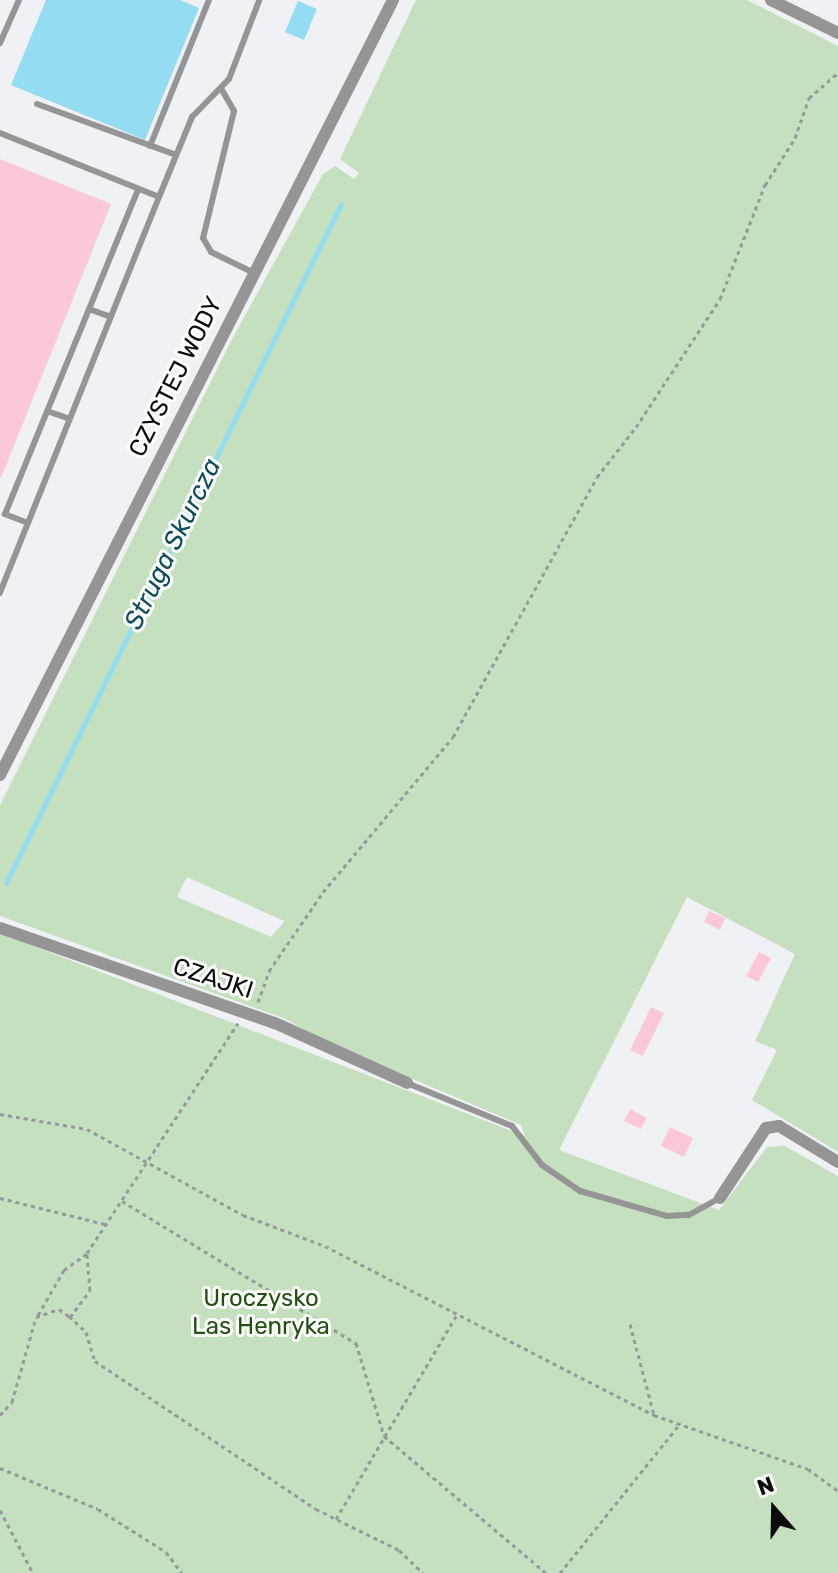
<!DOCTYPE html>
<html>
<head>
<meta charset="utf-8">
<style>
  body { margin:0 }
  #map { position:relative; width:838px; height:1573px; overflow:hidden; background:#f0f1f5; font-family:Rubik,sans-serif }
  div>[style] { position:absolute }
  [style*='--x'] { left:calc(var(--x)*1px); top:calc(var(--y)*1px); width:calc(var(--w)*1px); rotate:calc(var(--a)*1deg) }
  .green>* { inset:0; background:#c5e0be }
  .water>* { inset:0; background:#94dcf1 }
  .stream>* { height:5px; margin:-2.5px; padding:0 2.5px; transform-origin:2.5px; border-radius:2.5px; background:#94dcf1 }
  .building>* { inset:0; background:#fbc8d8 }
  .path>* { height:3px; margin-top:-1.5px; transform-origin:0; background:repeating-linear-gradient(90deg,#97989b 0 4px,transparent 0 8px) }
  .service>* { height:6px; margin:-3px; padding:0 3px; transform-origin:3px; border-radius:3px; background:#969595 }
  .minor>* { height:12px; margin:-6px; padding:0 6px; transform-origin:6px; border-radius:6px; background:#969595 }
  span { translate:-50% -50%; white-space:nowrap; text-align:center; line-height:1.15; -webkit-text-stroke:6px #fff; paint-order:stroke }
  .street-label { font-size:24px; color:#0b0b0c }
  .park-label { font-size:24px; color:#215110 }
  .water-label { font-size:26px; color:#0d4d5c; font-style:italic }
  .north { position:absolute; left:734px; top:1469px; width:80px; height:80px; -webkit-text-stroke:6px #fff; paint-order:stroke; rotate:340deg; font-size:22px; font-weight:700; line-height:32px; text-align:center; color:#0b0b0c }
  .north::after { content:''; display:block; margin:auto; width:28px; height:36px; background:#0b0b0c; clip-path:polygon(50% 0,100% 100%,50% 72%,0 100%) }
</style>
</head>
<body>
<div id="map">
  <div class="green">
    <i style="clip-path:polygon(evenodd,416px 0,747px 0,838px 46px,838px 1152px,752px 1100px,777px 1050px,755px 1041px,795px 954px,687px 897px,559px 1150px,719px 1210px,767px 1147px,785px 1146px,838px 1176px,838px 1573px,0 1573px,0 933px,525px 1136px,521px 1125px,323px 1041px,286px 1019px,0 916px,0 805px,231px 341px,323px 174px,335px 166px,354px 179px,359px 173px,340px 159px,416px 0,187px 877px,284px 921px,284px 922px,271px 937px,177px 897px,187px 877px)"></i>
  </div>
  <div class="water">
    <i style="clip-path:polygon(46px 0,180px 0,199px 8px,145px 140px,11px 85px)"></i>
    <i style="clip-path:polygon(298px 1px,317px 9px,304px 40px,285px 32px)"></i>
  </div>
  <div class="stream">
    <i style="--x:6;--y:883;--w:757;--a:-63.74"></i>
  </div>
  <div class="building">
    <i style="clip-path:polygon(0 159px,111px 204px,1px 478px,0 478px)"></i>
    <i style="clip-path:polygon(709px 911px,725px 918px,720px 930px,704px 922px)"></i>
    <i style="clip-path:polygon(759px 952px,771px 958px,758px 982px,746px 976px)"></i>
    <i style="clip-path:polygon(651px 1007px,664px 1013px,643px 1056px,630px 1050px)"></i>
    <i style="clip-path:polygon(630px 1109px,647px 1118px,641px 1129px,624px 1121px)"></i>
    <i style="clip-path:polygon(670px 1127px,693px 1138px,684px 1157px,661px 1146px)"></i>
  </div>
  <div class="path">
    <i style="--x:258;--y:1002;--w:33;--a:-70"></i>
    <i style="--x:269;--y:971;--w:96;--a:-55.6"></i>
    <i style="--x:323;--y:892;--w:202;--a:-50"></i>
    <i style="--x:453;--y:737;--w:297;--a:-61"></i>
    <i style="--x:597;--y:477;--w:63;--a:-52"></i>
    <i style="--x:636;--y:427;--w:153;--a:-56.7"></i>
    <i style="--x:720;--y:299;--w:123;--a:-68.5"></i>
    <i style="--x:765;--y:185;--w:56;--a:-57.4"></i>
    <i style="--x:795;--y:138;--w:42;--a:-70.7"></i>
    <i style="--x:809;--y:98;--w:38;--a:-41"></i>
    <i style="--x:0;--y:1114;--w:88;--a:9.8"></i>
    <i style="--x:87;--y:1129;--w:178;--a:28.9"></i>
    <i style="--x:243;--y:1215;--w:88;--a:20.7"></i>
    <i style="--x:325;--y:1246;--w:370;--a:27.2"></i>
    <i style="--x:0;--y:1198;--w:108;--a:13.9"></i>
    <i style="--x:122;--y:1201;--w:274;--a:31.3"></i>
    <i style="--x:356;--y:1343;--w:97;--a:73.2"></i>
    <i style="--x:384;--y:1436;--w:212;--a:40.2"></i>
    <i style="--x:38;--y:1315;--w:52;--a:-60"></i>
    <i style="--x:64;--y:1270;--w:29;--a:-36"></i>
    <i style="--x:69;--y:1316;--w:23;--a:43"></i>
    <i style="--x:86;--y:1332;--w:30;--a:73"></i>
    <i style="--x:95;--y:1361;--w:266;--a:33.8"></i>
    <i style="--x:316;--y:1509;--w:93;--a:26.3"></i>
    <i style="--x:399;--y:1550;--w:33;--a:44"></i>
    <i style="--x:630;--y:1324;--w:94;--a:75.2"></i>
    <i style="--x:654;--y:1415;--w:163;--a:19.3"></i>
    <i style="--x:808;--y:1469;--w:37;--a:36"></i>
    <i style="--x:0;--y:1415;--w:18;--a:-47"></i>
    <i style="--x:12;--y:1402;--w:88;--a:-74.2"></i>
    <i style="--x:36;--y:1317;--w:24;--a:-19"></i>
    <i style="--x:59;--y:1309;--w:14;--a:36"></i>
    <i style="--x:70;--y:1317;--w:34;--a:-53"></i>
    <i style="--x:90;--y:1290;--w:37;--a:-95"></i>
    <i style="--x:87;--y:1253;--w:275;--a:-56.7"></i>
    <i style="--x:0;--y:1468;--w:106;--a:22.7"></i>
    <i style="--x:98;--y:1509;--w:80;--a:32.3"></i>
    <i style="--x:166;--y:1552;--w:26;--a:53"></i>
    <i style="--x:0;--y:1510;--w:71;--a:62.4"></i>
    <i style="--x:336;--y:1519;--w:236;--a:-59.4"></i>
    <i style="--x:560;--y:1573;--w:191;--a:-51.2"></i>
  </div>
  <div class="service">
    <i style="--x:0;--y:43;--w:47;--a:-66.2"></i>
    <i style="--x:222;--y:90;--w:24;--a:60"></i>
    <i style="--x:234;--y:111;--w:131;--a:103.7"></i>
    <i style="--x:203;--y:238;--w:16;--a:60"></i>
    <i style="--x:211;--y:252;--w:48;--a:26"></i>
    <i style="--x:37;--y:104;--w:148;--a:20.1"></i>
    <i style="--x:0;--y:133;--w:171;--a:21.9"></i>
    <i style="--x:159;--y:197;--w:427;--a:111.9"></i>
    <i style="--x:150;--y:146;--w:157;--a:-68"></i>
    <i style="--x:159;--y:197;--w:87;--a:-67.6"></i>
    <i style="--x:192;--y:117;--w:53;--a:-45.8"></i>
    <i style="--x:229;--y:79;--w:84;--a:-69"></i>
    <i style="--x:89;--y:309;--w:23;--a:20"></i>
    <i style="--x:47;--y:411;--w:24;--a:19"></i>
    <i style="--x:28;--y:523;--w:25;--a:-159"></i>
    <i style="--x:5;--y:514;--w:350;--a:-67.7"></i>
    <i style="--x:407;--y:1083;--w:113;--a:22.3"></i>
    <i style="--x:512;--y:1126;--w:49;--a:52.4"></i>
    <i style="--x:542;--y:1165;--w:46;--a:34.4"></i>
    <i style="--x:580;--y:1191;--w:91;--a:16"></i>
    <i style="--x:667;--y:1216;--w:22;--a:-3"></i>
    <i style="--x:689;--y:1215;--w:35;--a:-29"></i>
  </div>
  <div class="minor">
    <i style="--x:771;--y:0;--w:75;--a:26.2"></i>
    <i style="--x:0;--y:775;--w:869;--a:-63.11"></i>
    <i style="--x:0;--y:928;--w:291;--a:19.1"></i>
    <i style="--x:275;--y:1023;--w:145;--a:24.4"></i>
    <i style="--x:720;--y:1198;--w:84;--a:-56.7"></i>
    <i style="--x:766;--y:1128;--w:13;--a:-9"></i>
    <i style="--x:779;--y:1126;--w:69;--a:31.4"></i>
  </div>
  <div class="street-label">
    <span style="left:176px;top:377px;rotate:-63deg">CZYSTEJ WODY</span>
    <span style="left:213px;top:979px;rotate:18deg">CZAJKI</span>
  </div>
  <div class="park-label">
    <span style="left:261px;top:1313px">Uroczysko<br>Las Henryka</span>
  </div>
  <div class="water-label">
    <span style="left:173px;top:544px;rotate:-64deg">Struga Skurcza</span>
  </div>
  <div class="north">N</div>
</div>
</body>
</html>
